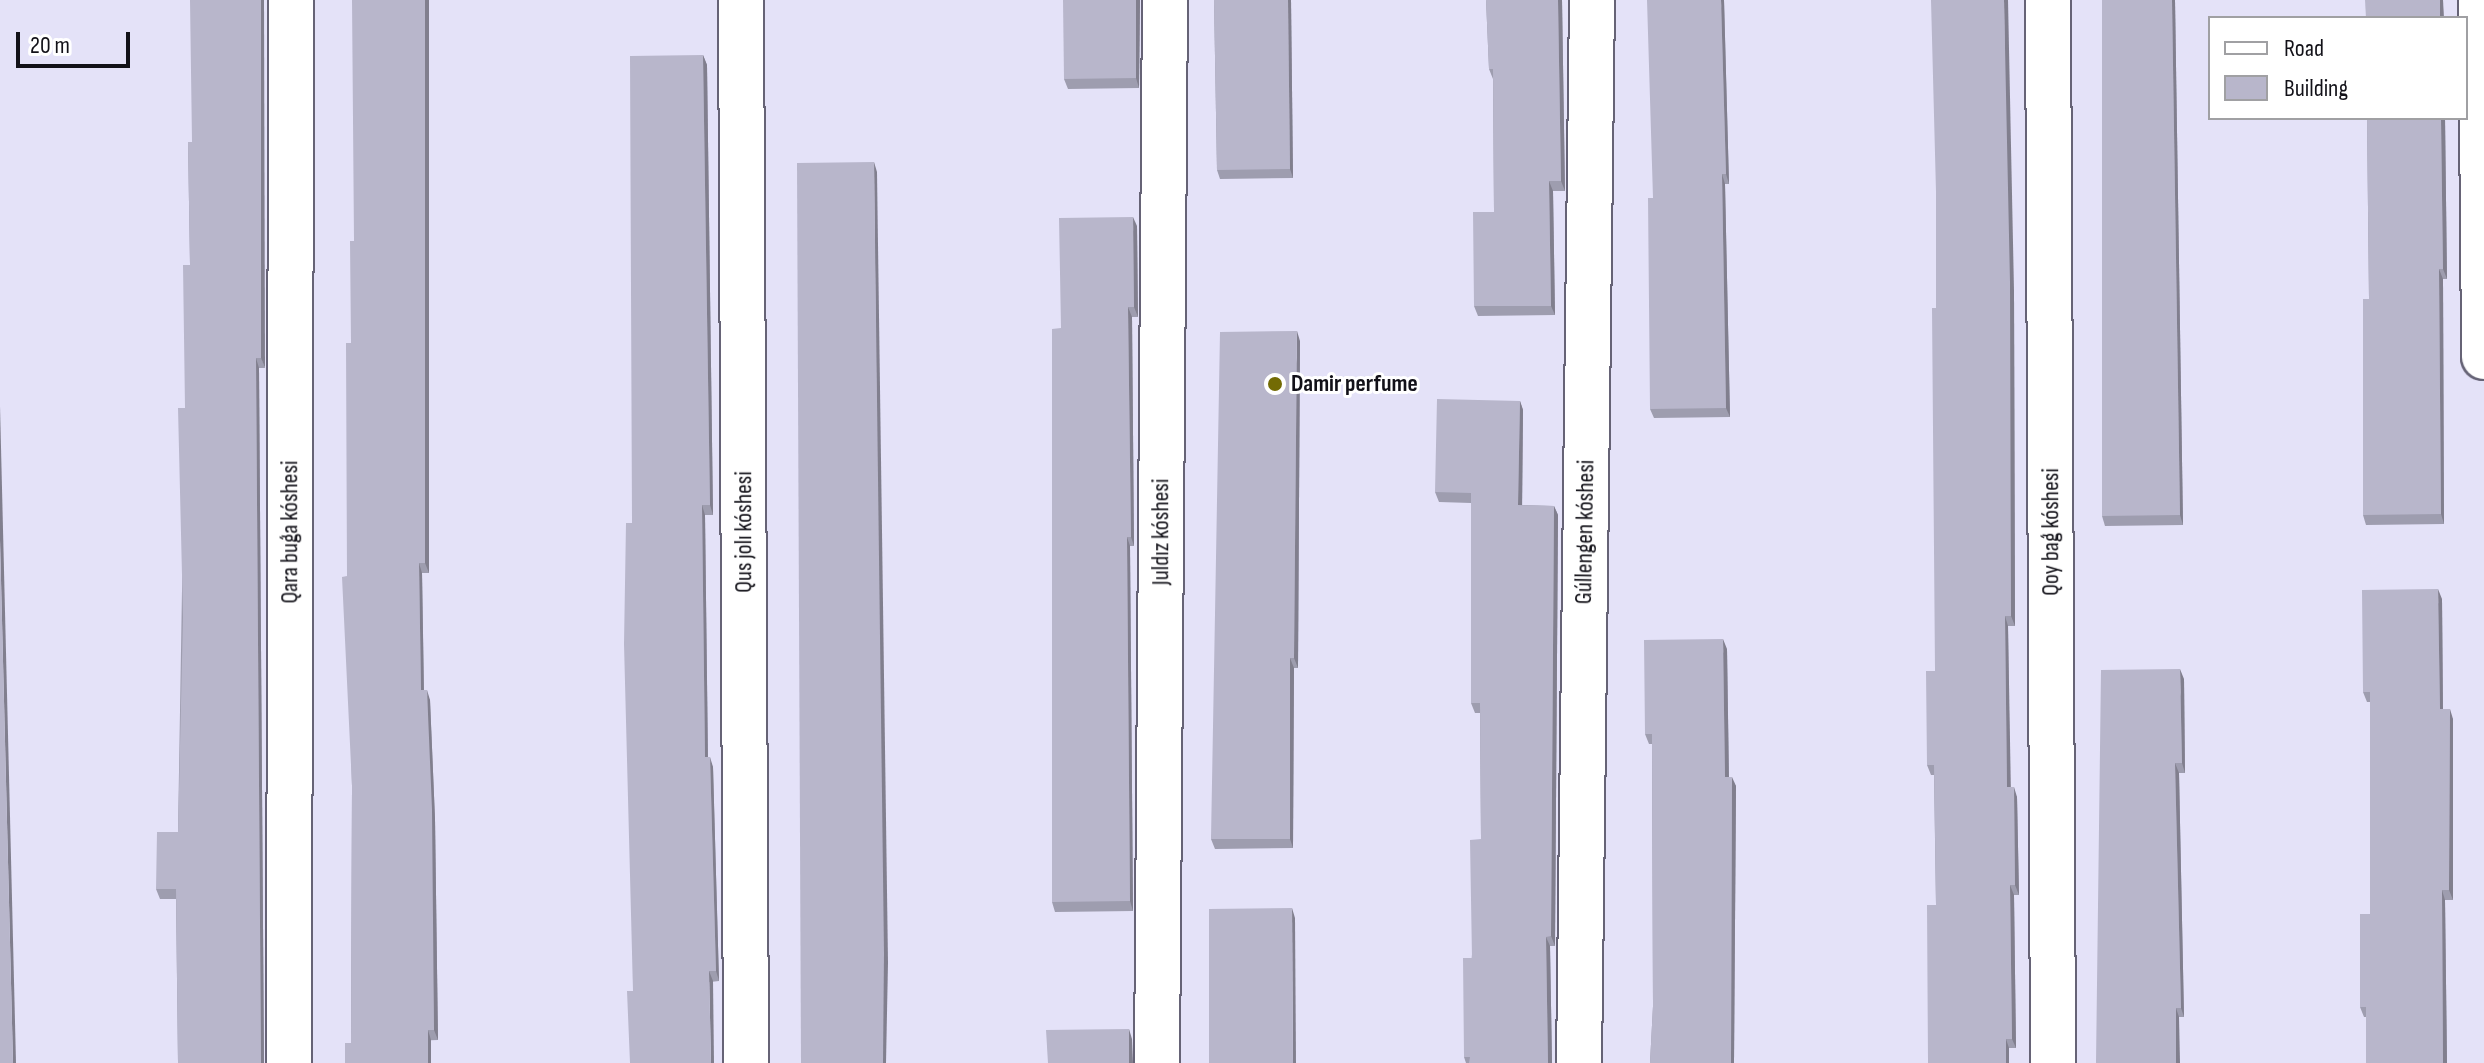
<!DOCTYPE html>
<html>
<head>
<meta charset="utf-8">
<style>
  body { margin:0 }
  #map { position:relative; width:2484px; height:1063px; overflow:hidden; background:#e4e2f8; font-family:"Sofia Sans Condensed",sans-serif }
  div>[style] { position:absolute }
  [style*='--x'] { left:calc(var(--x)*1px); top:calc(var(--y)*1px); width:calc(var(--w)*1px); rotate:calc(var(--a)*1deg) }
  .roads { filter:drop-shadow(2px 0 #666376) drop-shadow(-2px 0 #666376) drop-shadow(0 2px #666376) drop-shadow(0 -2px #666376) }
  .minor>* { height:44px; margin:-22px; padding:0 22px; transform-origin:22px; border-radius:22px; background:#fff }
  .wall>* { inset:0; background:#9e9daf }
  .shaded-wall>* { inset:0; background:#817f8e }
  .building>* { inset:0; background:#b8b6cb }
  .dots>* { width:22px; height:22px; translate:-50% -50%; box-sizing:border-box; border:4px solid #fff; border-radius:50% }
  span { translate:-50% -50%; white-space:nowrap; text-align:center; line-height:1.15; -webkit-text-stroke:6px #fff; paint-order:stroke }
  .poi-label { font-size:24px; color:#121118; font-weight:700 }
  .left { translate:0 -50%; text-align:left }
  .street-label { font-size:24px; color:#121118 }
  .legend { position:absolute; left:2208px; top:16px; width:260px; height:104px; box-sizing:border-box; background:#fff; border:2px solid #a0a0a3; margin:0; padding:10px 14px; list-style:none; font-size:24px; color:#121118 }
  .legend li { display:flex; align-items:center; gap:16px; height:40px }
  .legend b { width:40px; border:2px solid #a0a0a3 }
  .scale { position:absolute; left:16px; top:32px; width:114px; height:36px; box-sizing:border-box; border:4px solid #121118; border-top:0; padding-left:10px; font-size:24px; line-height:28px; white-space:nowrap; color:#121118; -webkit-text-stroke:6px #fff; paint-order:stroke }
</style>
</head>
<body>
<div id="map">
  <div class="roads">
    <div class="minor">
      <i style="--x:741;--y:0;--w:1063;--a:89.73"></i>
      <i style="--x:2048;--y:0;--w:1063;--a:89.73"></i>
      <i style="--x:2481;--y:0;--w:357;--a:89.5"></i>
      <i style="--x:289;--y:1063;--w:1063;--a:-89.89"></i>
      <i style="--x:1157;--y:1063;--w:1063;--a:-89.57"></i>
      <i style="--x:1579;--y:1063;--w:1063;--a:-89.3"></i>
    </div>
  </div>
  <div class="wall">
    <i style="clip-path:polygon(429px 0,429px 573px,422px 573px,424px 690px,430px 700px,435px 819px,438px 1040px,351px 1043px,352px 786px,347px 576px,351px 343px,354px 241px)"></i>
    <i style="clip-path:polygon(1140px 0,1139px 88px,1068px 89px,1064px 79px)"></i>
    <i style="clip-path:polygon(1214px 0,1291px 0,1293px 178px,1220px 179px,1217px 170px)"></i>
    <i style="clip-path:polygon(1486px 0,1562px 0,1565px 191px,1553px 191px,1555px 315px,1478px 316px,1474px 306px,1494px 212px,1493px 79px,1489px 69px)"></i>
    <i style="clip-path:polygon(1724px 0,1729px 184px,1725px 184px,1730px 417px,1654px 418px,1650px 409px,1653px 198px)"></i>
    <i style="clip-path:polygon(2102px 0,2175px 0,2183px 525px,2105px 526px,2102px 516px)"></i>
    <i style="clip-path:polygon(703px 55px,707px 65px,713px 515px,705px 515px,708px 757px,713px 767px,719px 981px,633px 991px,632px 523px)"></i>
    <i style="clip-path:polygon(2367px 118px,2445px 118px,2447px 279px,2443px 279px,2444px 524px,2366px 525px,2363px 515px,2369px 299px)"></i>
    <i style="clip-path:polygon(188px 142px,265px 368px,259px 368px,264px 1063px,178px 1063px,176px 899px,160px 899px,156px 889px,178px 832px,185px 408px,190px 265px)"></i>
    <i style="clip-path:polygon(1137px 226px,1138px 317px,1132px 317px,1134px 546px,1130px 546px,1133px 911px,1055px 912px,1052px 902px,1061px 328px)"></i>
    <i style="clip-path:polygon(2014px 291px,2015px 626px,2008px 626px,2010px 787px,2017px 797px,2019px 895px,2014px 895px,2016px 1048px,2009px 1048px,2009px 1063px,1936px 905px,1934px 775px,1931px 775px,1927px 765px,1935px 671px)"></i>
    <i style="clip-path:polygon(1300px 341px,1298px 668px,1294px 668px,1293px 848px,1215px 849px,1211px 839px)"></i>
    <i style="clip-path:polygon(1520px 401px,1523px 410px,1522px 505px,1554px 506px,1558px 515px,1555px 946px,1550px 946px,1552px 1063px,1466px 1063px,1464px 1057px,1481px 839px,1480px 713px,1475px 713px,1471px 703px,1471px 503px,1439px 502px,1435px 492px)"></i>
    <i style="clip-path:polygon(2442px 599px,2443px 709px,2453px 719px,2453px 900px,2445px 900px,2447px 1063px,2366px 1063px,2366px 1017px,2364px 1017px,2360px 1007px,2370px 914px,2370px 702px,2367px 702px,2363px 692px)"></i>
    <i style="clip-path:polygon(1727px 649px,1729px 777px,1736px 786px,1734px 1063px,1650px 1063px,1653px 1006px,1652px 744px,1649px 744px,1645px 734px)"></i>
    <i style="clip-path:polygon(2184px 679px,2185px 773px,2179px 773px,2184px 1017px,2179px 1017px,2096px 1063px)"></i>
  </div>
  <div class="shaded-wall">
    <i style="clip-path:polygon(261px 0,264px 0,265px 368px,261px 358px)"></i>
    <i style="clip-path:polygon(425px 0,429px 0,429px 573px,425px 563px)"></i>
    <i style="clip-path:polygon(1136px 0,1140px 0,1139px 88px,1136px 78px)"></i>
    <i style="clip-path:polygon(1288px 0,1291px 0,1293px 178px,1290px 169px)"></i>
    <i style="clip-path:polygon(1558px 0,1562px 0,1565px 191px,1561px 181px)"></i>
    <i style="clip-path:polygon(1721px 0,1724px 0,1729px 184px,1726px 174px)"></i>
    <i style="clip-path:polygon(2004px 0,2008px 0,2014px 291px,2015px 626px,2011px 616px)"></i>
    <i style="clip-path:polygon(2172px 0,2175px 0,2183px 525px,2180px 515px)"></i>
    <i style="clip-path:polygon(2440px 0,2443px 0,2444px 18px,2440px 18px)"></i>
    <i style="clip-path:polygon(703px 55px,707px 65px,713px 515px,710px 505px)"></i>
    <i style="clip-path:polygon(2441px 118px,2445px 118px,2447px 279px,2443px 269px)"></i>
    <i style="clip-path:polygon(874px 162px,877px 172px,888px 963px,886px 1063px,883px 1063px)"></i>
    <i style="clip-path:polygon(1722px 174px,1725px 184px,1730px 417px,1726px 408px)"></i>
    <i style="clip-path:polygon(1549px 181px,1553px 191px,1555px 315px,1551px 306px)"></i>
    <i style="clip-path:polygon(1133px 217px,1137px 226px,1138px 317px,1134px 307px)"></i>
    <i style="clip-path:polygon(2439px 269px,2443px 279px,2444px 524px,2441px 514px)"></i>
    <i style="clip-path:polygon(1128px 307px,1132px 317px,1134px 546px,1131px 537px)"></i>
    <i style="clip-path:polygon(1297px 331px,1300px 341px,1298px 668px,1294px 658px)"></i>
    <i style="clip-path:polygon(256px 358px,259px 368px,264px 1063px,261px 1063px)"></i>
    <i style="clip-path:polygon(1520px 401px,1523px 410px,1522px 515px,1518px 505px)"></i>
    <i style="clip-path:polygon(0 406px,16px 1063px,13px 1063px,0 540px)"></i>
    <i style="clip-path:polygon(702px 505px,705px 515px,708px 767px,705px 757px)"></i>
    <i style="clip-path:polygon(1554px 506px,1558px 515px,1555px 946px,1551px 936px)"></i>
    <i style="clip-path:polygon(1127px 537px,1130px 546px,1133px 911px,1130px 901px)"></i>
    <i style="clip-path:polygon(419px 563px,422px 573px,424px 700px,421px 690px)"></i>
    <i style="clip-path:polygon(2438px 589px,2442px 599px,2443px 718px,2440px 709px)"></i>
    <i style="clip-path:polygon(2005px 616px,2008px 626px,2011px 797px,2007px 787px)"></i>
    <i style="clip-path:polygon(1723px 639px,1727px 649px,1729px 786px,1725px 777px)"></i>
    <i style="clip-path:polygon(1290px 658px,1294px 668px,1293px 848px,1290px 839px)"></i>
    <i style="clip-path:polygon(2180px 669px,2184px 679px,2185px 773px,2182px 763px)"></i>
    <i style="clip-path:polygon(427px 690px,430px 700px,435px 819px,438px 1040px,434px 1030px)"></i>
    <i style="clip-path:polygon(2450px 709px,2453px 719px,2453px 900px,2449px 890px)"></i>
    <i style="clip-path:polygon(710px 757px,713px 767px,719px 981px,716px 971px)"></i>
    <i style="clip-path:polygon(2175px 763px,2179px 773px,2184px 1017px,2181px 1008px)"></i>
    <i style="clip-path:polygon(1732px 777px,1736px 786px,1734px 1063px,1731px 1063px)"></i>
    <i style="clip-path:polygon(2014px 787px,2017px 797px,2019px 895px,2015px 885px)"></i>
    <i style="clip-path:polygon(2010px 885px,2014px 895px,2016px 1048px,2012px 1039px)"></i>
    <i style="clip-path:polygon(2442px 890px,2445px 900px,2447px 1063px,2443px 1063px)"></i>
    <i style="clip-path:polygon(1292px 908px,1295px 918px,1296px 1063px,1293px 1063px)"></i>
    <i style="clip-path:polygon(1546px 937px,1550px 946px,1552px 1063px,1548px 1063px)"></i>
    <i style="clip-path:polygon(709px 971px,713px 981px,714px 1063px,711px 1063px)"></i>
    <i style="clip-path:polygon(2176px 1008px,2179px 1017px,2180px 1063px,2176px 1063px)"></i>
    <i style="clip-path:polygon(1129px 1029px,1132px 1039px,1133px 1063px,1129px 1063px)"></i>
    <i style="clip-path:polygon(428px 1030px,431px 1040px,431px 1063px,428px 1063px)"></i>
    <i style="clip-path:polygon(2006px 1039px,2009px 1048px,2009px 1063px,2006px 1063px)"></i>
  </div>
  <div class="building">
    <i style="clip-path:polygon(190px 0,261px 0,261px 358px,256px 358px,261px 1063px,178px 1063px,176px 889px,156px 889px,157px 832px,178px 832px,183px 617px,178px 408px,185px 408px,183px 265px,190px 265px,188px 142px,192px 142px)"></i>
    <i style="clip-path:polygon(352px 0,425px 0,425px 563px,419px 563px,421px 690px,427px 690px,432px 809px,434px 1030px,428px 1030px,428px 1063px,345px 1063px,345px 1043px,351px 1043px,352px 786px,342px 577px,347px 576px,346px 343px,351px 343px,350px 241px,354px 241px)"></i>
    <i style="clip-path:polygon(1063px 0,1136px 0,1136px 78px,1064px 79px)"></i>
    <i style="clip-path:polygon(1214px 0,1288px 0,1290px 169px,1217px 170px)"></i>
    <i style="clip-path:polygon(1486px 0,1558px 0,1561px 181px,1549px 181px,1551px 306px,1474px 306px,1473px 212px,1494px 212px,1493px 69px,1489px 69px)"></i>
    <i style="clip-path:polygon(1647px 0,1721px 0,1726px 174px,1722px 174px,1726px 408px,1650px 409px,1648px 198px,1653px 198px)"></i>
    <i style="clip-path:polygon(1931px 0,2004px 0,2010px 282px,2011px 616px,2005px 616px,2007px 787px,2014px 787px,2015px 885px,2010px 885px,2012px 1039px,2006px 1039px,2006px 1063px,1928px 1063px,1927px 905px,1936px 905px,1934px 765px,1927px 765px,1926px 671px,1935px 671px,1932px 308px,1936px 308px,1936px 192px)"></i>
    <i style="clip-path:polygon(2102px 0,2172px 0,2180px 515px,2102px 516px)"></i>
    <i style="clip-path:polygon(2365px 0,2440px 0,2440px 18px,2366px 18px)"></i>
    <i style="clip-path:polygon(703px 55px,710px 505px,702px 505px,705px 757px,710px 757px,716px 971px,709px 971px,711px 1063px,630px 1063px,627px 991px,633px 991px,624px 644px,626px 523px,632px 523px,630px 56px)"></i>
    <i style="clip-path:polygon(2367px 118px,2441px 118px,2443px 269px,2439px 269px,2441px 514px,2363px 515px,2363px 299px,2369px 299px)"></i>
    <i style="clip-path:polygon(874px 162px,884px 953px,883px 1063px,801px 1063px,797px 163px)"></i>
    <i style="clip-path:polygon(1133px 217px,1134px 307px,1128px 307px,1131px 537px,1127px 537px,1130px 901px,1052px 902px,1052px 329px,1061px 328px,1059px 218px)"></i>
    <i style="clip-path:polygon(1297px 331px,1294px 658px,1290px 658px,1290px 839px,1211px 839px,1220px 332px)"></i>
    <i style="clip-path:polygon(1437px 399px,1520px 401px,1518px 505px,1554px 506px,1551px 936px,1546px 937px,1548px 1063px,1469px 1063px,1470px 1057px,1464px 1057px,1463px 958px,1472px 958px,1470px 840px,1481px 839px,1480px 703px,1471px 703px,1471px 493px,1435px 492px)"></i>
    <i style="clip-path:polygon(0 540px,13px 1063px,0 1063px)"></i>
    <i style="clip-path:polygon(2438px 589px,2440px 709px,2450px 709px,2449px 890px,2442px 890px,2443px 1063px,2366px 1063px,2366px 1007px,2360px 1007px,2360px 914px,2370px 914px,2370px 692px,2363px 692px,2362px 590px)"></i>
    <i style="clip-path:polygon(1723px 639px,1725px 777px,1732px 777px,1731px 1063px,1650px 1063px,1653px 1006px,1652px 734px,1645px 734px,1644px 640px)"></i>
    <i style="clip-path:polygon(2180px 669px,2182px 763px,2175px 763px,2181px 1008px,2176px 1008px,2176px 1063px,2096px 1063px,2101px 670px)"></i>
    <i style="clip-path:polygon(1292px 908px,1293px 1063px,1209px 1063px,1209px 909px)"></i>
    <i style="clip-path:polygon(1129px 1029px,1129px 1063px,1048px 1063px,1046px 1030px)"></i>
  </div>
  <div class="dots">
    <i style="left:1275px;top:384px;background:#736b04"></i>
  </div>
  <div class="poi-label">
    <span class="left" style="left:1291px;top:384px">Damir perfume</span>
  </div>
  <div class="street-label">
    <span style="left:290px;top:532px;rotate:-90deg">Qara buǵa kóshesi</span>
    <span style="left:744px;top:532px;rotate:-90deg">Qus jolı kóshesi</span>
    <span style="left:1161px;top:532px;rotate:-90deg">Juldız kóshesi</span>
    <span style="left:1585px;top:532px;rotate:-89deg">Gúllengen kóshesi</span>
    <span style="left:2051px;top:532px;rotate:-90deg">Qoy baǵ kóshesi</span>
  </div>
  <ul class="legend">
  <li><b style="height:10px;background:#fff"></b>Road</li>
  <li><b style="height:22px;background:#b8b6cb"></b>Building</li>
  </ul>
  <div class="scale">20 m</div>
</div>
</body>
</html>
